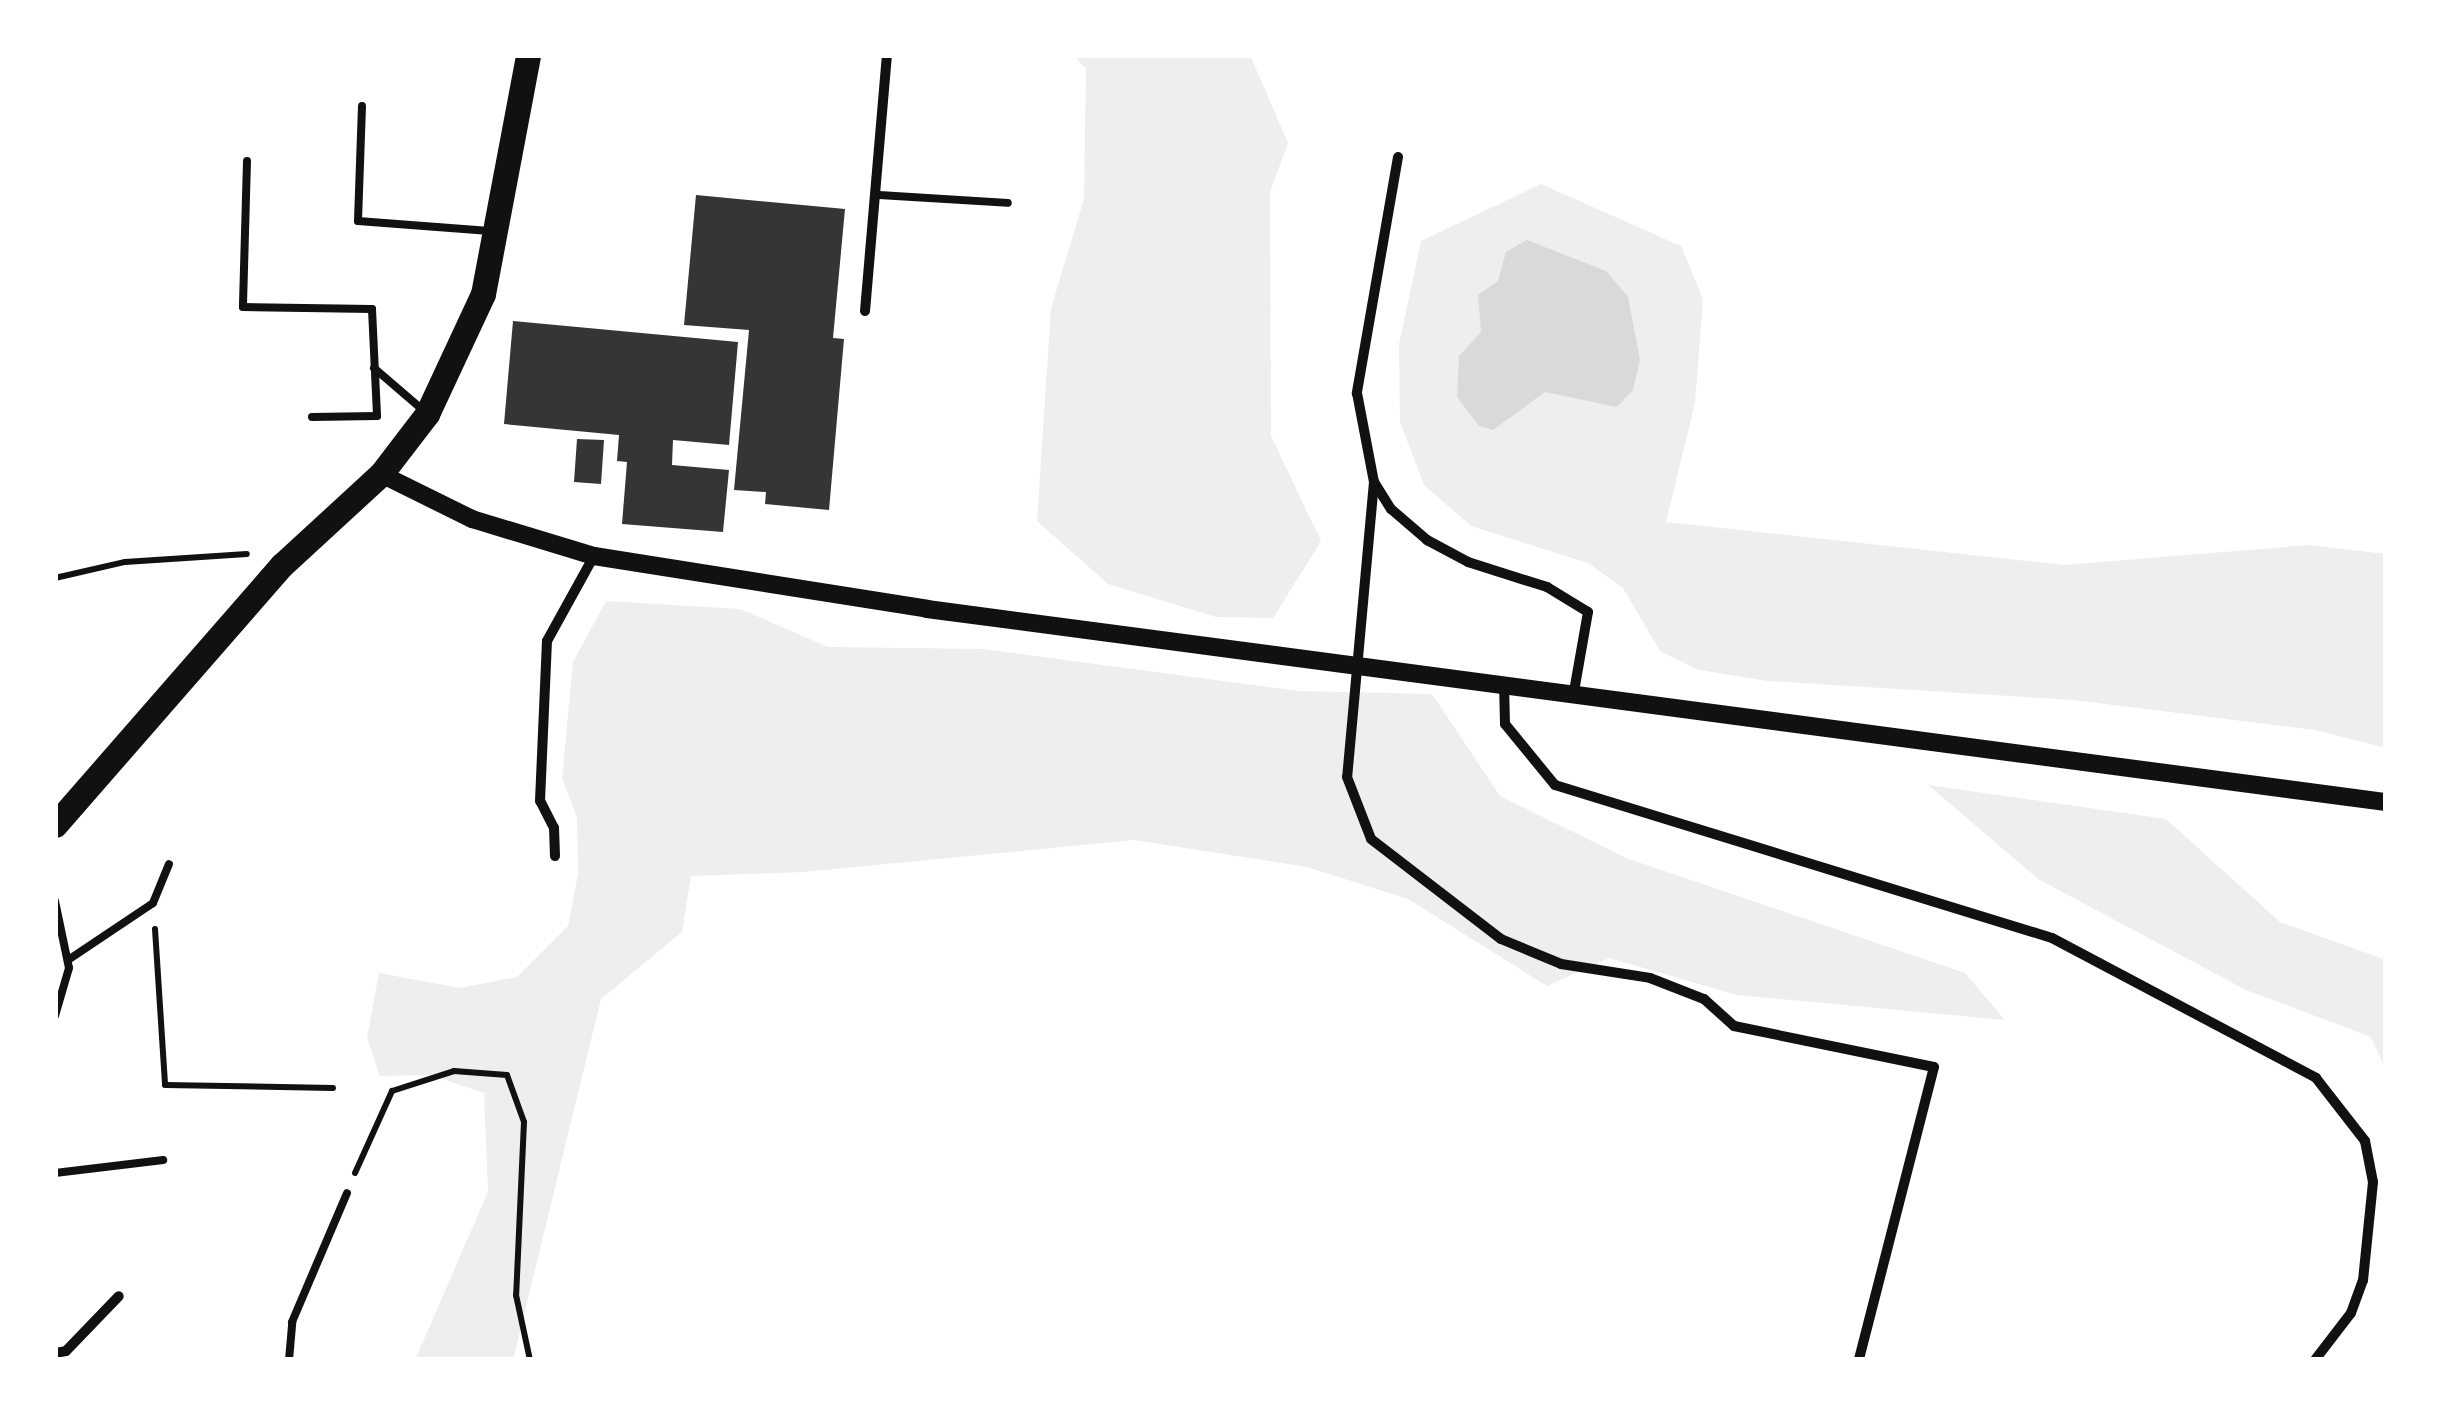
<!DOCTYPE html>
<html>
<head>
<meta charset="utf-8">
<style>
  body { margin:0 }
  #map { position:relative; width:2441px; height:1415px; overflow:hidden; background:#fff; font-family:Karla,sans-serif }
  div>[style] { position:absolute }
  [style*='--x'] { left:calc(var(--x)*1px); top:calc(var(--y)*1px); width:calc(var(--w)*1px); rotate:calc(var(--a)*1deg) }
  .green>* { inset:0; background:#eee }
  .water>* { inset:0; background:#d9d9d9 }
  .building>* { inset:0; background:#353535 }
  .path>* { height:6px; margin:-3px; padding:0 3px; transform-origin:3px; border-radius:3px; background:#111 }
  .service>* { height:8px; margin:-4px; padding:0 4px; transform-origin:4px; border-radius:4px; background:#111 }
  .minor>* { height:10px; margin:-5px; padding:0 5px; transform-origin:5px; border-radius:5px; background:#111 }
  .tertiary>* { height:18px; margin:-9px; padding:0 9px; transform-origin:9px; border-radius:9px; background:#111 }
  .primary>* { height:25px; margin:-12.5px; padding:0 12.5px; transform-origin:12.5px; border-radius:12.5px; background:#111 }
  span { translate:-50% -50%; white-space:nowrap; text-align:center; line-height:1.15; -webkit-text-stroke:8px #fff; paint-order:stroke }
  .frame { position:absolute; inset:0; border:58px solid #fff; pointer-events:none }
</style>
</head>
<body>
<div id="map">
  <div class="green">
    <i style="clip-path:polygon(1073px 55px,1250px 55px,1288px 143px,1270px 192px,1271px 436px,1321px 541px,1273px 618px,1216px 617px,1108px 584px,1037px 521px,1051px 308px,1084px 199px,1086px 69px)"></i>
    <i style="clip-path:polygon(1541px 184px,1681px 246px,1703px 299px,1695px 403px,1666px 522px,2065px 565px,2308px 545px,2386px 554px,2386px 748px,2315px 730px,2073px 700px,1768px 681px,1699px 670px,1660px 651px,1623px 588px,1588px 563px,1471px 526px,1424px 485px,1400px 422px,1399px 344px,1421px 241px)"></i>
    <i style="clip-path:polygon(606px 601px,740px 609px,828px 647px,983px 649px,1298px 691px,1432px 694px,1500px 796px,1626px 858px,1965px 973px,2005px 1020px,1737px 995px,1609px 958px,1547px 986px,1408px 899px,1307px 867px,1134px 840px,804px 872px,691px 876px,682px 932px,601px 999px,513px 1360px,415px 1360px,488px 1192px,484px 1093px,431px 1075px,380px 1076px,367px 1038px,379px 973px,460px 988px,517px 977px,568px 926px,578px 874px,577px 817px,562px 779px,573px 662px)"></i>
    <i style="clip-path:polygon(1928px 785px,2166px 819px,2280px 922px,2386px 960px,2386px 1070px,2371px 1037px,2246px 990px,2038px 879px)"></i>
  </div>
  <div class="water">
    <i style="clip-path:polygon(1527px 240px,1606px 271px,1628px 297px,1640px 360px,1633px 390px,1617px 407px,1545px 392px,1493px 430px,1479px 426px,1457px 397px,1459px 356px,1481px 332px,1478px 295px,1498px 281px,1506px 252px)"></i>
  </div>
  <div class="building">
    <i style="clip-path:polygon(696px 195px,845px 209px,833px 338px,844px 339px,829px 510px,765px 504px,766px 492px,734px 490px,749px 330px,684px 325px)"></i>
    <i style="clip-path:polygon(513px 321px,738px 342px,729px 445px,673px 440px,672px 465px,729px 470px,723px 532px,622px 524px,627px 462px,617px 461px,619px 435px,504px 424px)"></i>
    <i style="clip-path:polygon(577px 439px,604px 440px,601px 484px,574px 482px)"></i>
  </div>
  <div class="path">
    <i style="--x:55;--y:578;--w:72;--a:-12.9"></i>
    <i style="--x:125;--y:562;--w:122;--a:-3.8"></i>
    <i style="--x:155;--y:929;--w:156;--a:86.3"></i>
    <i style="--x:165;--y:1085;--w:168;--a:1"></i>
    <i style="--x:355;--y:1173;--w:90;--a:-65.7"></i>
    <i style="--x:392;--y:1091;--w:65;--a:-17.9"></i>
    <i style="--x:454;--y:1071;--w:53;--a:4.3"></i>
    <i style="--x:507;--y:1075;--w:50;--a:70.1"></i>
    <i style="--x:524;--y:1122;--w:173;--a:92.6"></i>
    <i style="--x:516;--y:1295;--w:66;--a:77.8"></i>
  </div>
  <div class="service">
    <i style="--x:362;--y:106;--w:115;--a:92"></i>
    <i style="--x:358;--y:221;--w:132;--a:4.3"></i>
    <i style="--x:247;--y:161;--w:146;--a:91.6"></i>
    <i style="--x:243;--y:307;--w:129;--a:0.9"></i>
    <i style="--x:372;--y:309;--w:107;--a:87.3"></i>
    <i style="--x:377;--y:416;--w:65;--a:179.1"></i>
    <i style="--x:879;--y:195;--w:129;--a:3.5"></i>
    <i style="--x:374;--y:368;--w:66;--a:40.7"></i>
    <i style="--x:55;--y:901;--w:68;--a:78.2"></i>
    <i style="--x:69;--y:968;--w:50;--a:106.3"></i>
    <i style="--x:68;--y:960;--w:102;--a:-33.8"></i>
    <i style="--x:153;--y:903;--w:42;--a:-67.7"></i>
    <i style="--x:55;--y:1173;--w:109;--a:-6.9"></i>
    <i style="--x:289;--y:1360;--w:38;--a:-85"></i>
    <i style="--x:292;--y:1322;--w:140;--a:-66.9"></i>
  </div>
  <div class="minor">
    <i style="--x:1398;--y:157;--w:240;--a:99.9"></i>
    <i style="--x:1357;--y:393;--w:91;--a:79.2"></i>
    <i style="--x:1374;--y:482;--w:32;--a:58"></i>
    <i style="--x:1391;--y:509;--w:48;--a:40.7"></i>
    <i style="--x:1427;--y:540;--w:47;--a:28.2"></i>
    <i style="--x:1468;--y:562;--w:83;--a:17.6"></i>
    <i style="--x:1547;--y:587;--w:48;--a:31.4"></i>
    <i style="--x:1588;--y:612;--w:80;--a:100"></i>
    <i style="--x:865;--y:311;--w:257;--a:-85.1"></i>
    <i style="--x:1374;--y:482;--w:296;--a:95.2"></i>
    <i style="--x:1347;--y:777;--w:66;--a:68.8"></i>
    <i style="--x:1371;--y:839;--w:164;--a:37.6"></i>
    <i style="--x:1501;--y:939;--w:65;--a:22.6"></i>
    <i style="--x:1561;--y:964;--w:90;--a:8.9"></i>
    <i style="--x:1650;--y:978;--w:58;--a:21.3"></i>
    <i style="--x:1704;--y:999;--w:40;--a:42"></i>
    <i style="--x:1734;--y:1026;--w:204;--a:11.6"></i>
    <i style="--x:1934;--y:1067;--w:302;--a:104.4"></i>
    <i style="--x:1504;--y:683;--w:41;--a:88.6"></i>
    <i style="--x:1505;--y:724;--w:79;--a:50.7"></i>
    <i style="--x:1555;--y:785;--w:520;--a:17.11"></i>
    <i style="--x:2052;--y:938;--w:299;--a:27.9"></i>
    <i style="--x:2316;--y:1078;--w:80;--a:52.1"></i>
    <i style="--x:2365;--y:1141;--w:42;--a:79"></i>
    <i style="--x:2373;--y:1182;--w:99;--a:95.8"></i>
    <i style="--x:2363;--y:1280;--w:35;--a:110"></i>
    <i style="--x:2351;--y:1313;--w:59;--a:127.5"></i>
    <i style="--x:555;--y:856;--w:28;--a:-92"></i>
    <i style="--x:554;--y:828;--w:30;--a:-117"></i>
    <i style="--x:540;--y:801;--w:160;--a:-87.5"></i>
    <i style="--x:547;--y:641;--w:97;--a:-61.1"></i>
    <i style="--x:55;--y:1353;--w:11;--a:-10"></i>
    <i style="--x:66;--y:1351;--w:76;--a:-46.1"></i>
  </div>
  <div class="tertiary">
    <i style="--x:381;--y:474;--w:102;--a:26.3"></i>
    <i style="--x:472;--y:519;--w:127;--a:16.9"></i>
    <i style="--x:594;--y:556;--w:337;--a:9"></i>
    <i style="--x:927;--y:609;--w:1472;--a:7.54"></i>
  </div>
  <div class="primary">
    <i style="--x:55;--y:825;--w:345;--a:-48.9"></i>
    <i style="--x:282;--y:565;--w:134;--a:-42.6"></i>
    <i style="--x:381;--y:474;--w:76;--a:-52.5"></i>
    <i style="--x:427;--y:414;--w:132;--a:-65"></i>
    <i style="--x:483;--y:294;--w:243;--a:-79.3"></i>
  </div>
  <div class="frame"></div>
</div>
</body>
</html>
